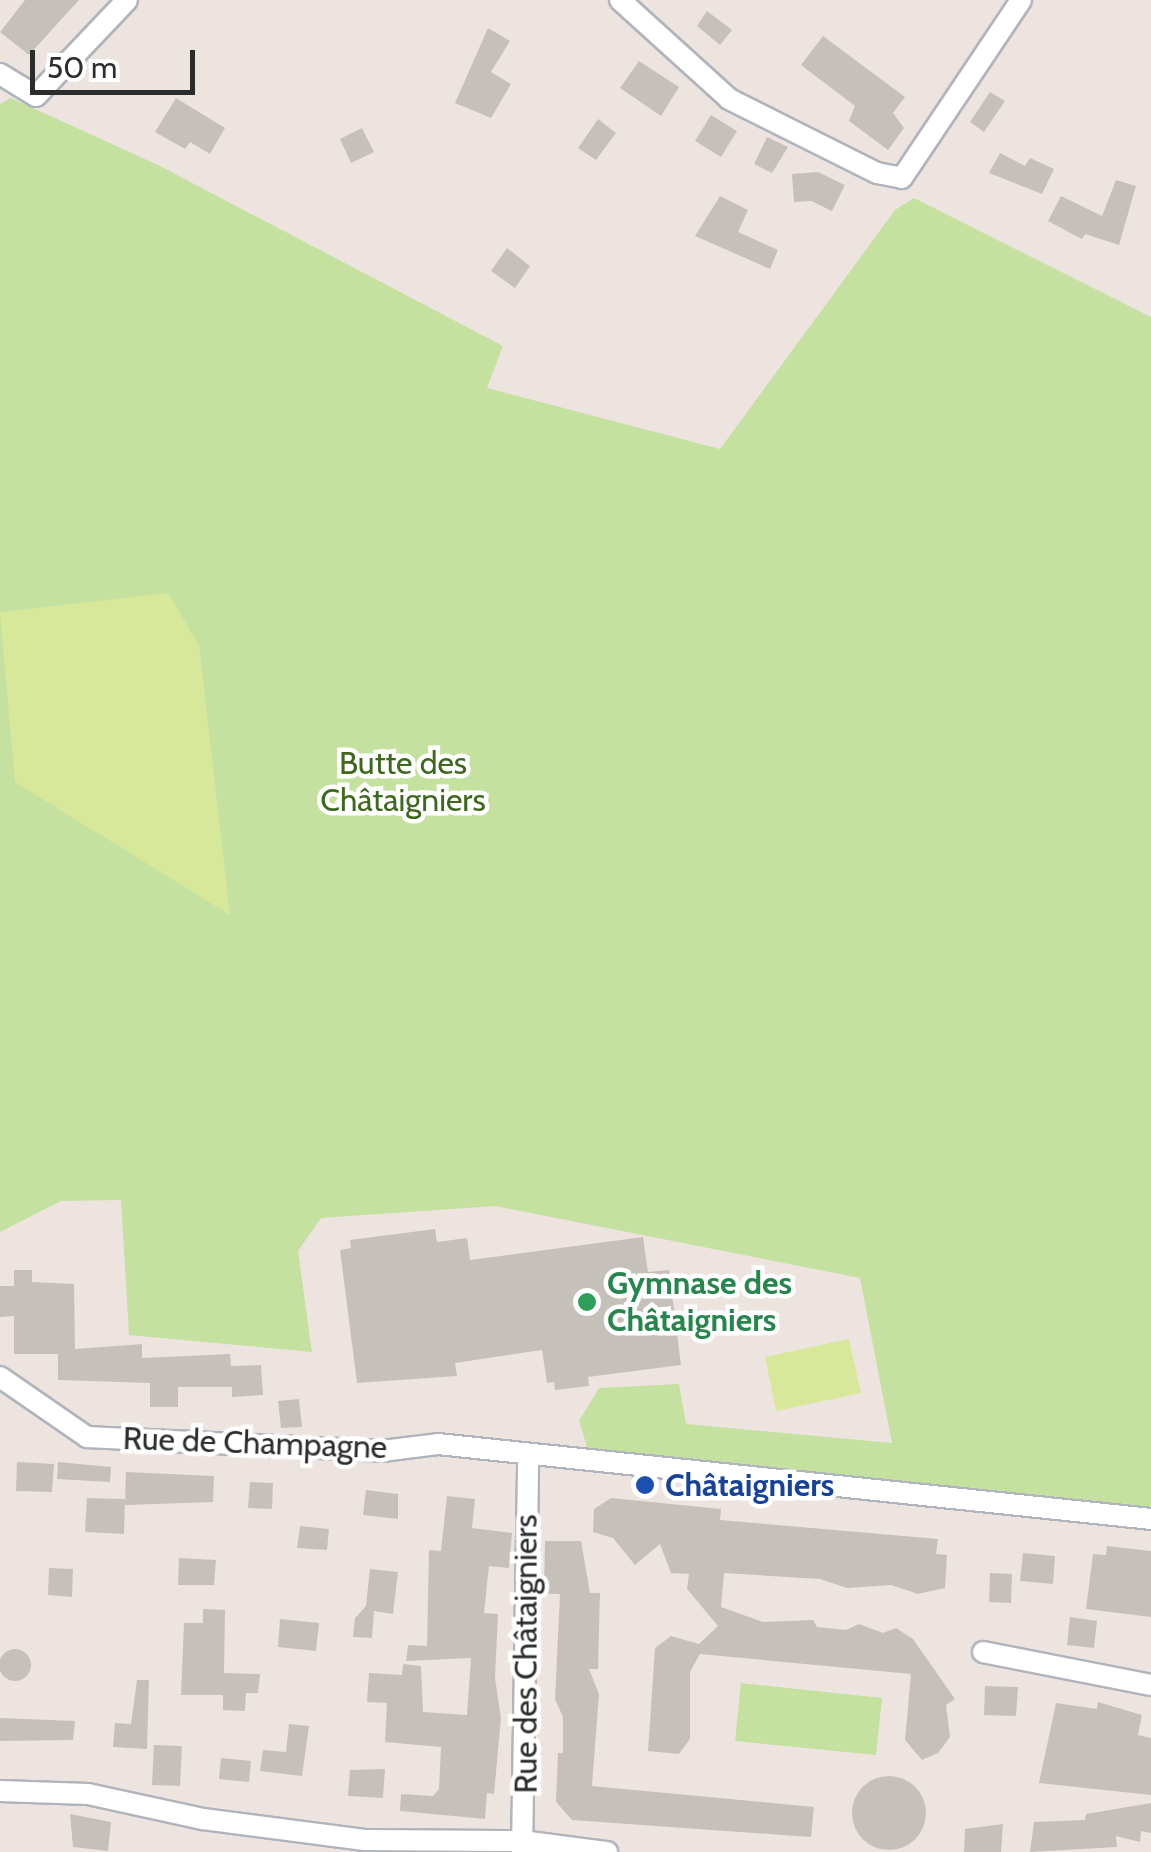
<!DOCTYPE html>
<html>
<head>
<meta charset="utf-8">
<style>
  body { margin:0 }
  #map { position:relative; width:1151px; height:1852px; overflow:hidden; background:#ede4e0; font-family:Cabin,sans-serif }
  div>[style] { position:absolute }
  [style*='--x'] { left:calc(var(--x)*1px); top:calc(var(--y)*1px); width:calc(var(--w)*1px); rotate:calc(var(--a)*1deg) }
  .green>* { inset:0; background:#c4e19f }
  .pitch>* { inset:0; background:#d8e89b }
  .building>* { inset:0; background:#c6c0bb }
  .round { border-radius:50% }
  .roads { filter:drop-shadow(2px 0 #b0b4bc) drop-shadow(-2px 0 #b0b4bc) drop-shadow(0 2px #b0b4bc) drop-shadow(0 -2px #b0b4bc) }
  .street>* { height:20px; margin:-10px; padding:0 10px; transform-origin:10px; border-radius:10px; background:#fff }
  .dots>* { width:28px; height:28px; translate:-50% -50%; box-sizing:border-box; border:5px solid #fff; border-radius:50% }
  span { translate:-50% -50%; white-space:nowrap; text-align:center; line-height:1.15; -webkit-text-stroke:9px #fff; paint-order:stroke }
  .park-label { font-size:32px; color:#3e681e }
  .leisure-label { font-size:32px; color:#27864d; font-weight:700 }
  .left { translate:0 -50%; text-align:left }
  .street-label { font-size:32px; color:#2c2c2c }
  .transit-label { font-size:32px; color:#164399; font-weight:700 }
  .scale { position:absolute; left:30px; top:50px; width:165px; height:45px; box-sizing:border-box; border:5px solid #2c2c2c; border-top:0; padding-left:12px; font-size:30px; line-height:35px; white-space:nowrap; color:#2c2c2c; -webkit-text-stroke:8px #fff; paint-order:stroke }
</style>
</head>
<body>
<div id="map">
  <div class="green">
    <i style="clip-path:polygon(11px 98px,158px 165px,503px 346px,487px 388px,720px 449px,895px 210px,914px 198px,1151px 317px,1151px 1510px,588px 1450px,579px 1421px,599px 1388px,679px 1384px,686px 1424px,892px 1443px,860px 1278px,495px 1206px,321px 1218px,298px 1251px,312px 1352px,129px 1335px,121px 1200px,61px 1201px,0 1232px,0 104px)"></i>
    <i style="clip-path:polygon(741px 1683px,882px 1698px,876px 1755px,735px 1741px)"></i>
  </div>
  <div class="pitch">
    <i style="clip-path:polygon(168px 593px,199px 645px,230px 915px,15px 782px,0 612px)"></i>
    <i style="clip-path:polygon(849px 1339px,861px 1393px,776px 1411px,765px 1357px)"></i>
  </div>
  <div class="building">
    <i style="clip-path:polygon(25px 0,79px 0,29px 55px,0 32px)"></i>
    <i style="clip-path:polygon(707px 11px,732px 30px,720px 45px,697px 26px)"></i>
    <i style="clip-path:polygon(488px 28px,510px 41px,491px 72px,511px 84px,491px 118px,455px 103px)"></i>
    <i style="clip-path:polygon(823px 36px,905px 97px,893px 113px,904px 128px,888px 150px,849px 121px,855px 106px,801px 65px)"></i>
    <i style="clip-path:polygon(639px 61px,679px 87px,661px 116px,620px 88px)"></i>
    <i style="clip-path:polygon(990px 92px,1005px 101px,984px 132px,970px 122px)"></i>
    <i style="clip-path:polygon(176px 98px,225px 128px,210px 154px,190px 142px,185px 149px,155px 132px)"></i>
    <i style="clip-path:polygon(711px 115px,737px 131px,721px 157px,695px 141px)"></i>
    <i style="clip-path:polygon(598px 119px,616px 133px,596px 160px,578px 148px)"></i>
    <i style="clip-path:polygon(362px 128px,374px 152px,351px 163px,340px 139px)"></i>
    <i style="clip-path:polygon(767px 137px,788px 147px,772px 173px,754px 164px)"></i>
    <i style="clip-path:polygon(1000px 153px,1025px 166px,1030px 158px,1054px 169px,1042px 194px,989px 173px)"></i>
    <i style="clip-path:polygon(818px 172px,845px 185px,832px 211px,811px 201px,794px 202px,792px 174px)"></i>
    <i style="clip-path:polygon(1116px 180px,1136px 186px,1119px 245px,1085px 234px,1082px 239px,1048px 221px,1061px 196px,1102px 216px)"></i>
    <i style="clip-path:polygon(720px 196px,748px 210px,738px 232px,778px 250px,770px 269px,695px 236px)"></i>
    <i style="clip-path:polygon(507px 248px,530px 266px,515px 288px,491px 271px)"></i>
    <i style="clip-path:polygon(435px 1229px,437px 1242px,467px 1238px,470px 1260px,643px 1237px,648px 1272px,669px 1270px,681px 1365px,588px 1377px,589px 1386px,555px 1390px,554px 1382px,547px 1383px,542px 1350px,455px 1363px,457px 1376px,357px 1383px,340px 1250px,351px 1248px,350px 1240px)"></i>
    <i style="clip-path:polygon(14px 1270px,32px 1270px,32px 1282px,74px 1284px,75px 1349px,142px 1344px,142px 1358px,230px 1354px,231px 1366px,261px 1365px,263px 1395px,232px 1397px,232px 1387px,178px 1387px,178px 1407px,150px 1407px,150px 1383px,58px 1380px,58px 1354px,14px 1354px,14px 1316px,0 1317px,0 1286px,14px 1286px)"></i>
    <i style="clip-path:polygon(299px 1399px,302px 1427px,281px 1428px,278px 1401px)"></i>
    <i style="clip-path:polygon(17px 1462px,54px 1464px,52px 1492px,16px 1491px)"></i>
    <i style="clip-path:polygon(58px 1462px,111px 1467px,110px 1482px,57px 1479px)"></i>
    <i style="clip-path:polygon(126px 1472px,214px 1476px,213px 1502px,125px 1505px)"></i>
    <i style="clip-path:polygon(250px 1482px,273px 1483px,272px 1509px,248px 1508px)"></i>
    <i style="clip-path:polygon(366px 1490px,398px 1494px,398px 1519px,363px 1515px)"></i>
    <i style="clip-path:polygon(447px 1496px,475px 1499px,472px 1528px,512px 1533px,509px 1568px,489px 1566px,484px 1613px,498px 1614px,495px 1678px,501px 1718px,494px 1794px,487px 1793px,485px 1819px,400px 1811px,401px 1794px,433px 1796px,439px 1789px,441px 1747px,385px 1742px,387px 1703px,367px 1702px,369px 1673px,402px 1675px,403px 1664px,421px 1666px,423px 1712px,467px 1715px,471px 1658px,406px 1661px,408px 1645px,427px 1646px,429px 1550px,441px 1551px)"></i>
    <i style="clip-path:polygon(87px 1498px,125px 1499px,124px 1534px,85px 1532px)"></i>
    <i style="clip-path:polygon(611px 1498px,721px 1509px,720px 1520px,938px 1539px,936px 1554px,947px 1555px,945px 1588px,918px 1594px,891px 1585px,847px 1588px,820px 1579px,724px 1573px,721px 1607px,763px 1622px,813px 1620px,817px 1627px,846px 1630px,859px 1624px,883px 1633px,896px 1628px,913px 1639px,955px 1699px,946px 1705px,950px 1737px,938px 1753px,922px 1760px,905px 1740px,911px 1674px,700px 1654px,690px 1672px,690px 1739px,679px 1754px,648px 1751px,655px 1648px,671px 1636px,699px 1644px,718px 1626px,687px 1589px,689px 1574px,671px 1573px,660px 1544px,635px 1565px,613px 1538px,593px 1532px,594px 1509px)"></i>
    <i style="clip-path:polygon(300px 1526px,329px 1529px,327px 1550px,297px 1548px)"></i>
    <i style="clip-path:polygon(545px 1541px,581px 1541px,590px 1593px,600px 1593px,598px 1669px,589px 1669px,599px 1694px,592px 1786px,814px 1807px,811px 1837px,572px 1820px,556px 1802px,558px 1753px,563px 1753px,563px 1717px,555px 1699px,560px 1594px,549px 1594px,544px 1585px)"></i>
    <i style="clip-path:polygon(1107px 1546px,1151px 1551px,1151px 1617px,1086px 1609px,1093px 1554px,1106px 1555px)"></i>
    <i style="clip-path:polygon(1023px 1553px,1055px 1556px,1053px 1584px,1020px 1581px)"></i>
    <i style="clip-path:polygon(179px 1558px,216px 1560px,214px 1585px,178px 1585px)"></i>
    <i style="clip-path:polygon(49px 1568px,73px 1569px,72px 1597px,48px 1595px)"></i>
    <i style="clip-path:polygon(370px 1569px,398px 1572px,393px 1614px,374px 1611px,372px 1638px,353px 1637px,355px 1618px,366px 1606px)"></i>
    <i style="clip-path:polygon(990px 1573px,1012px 1574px,1011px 1603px,989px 1602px)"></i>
    <i style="clip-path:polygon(203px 1609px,225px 1610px,224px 1673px,260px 1674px,258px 1693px,246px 1693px,245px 1711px,223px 1710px,223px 1695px,181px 1695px,184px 1623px,203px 1623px)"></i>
    <i style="clip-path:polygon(1070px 1617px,1097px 1621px,1094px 1648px,1067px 1645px)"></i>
    <i style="clip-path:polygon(280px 1619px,319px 1623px,316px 1651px,278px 1647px)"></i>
    <i class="round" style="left:-1px;top:1649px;width:32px;height:32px"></i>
    <i style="clip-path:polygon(137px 1680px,149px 1680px,147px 1749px,113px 1747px,115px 1723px,131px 1724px)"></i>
    <i style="clip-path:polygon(985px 1686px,1018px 1687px,1016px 1716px,984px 1715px)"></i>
    <i style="clip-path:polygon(1098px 1702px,1142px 1715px,1138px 1735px,1151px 1738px,1151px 1795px,1039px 1783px,1056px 1703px,1097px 1709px)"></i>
    <i style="clip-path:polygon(0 1718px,75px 1721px,73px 1740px,0 1741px)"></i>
    <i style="clip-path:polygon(289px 1724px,309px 1726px,302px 1776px,260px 1771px,263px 1750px,286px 1752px)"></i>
    <i style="clip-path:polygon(154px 1745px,182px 1746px,180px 1786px,152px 1785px)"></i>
    <i style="clip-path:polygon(221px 1758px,251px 1761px,249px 1782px,219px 1779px)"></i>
    <i style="clip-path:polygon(385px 1769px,383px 1798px,348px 1796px,350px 1770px)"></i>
    <i class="round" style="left:852px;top:1776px;width:74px;height:74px"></i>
    <i style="clip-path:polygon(1151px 1803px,1151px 1833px,1141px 1831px,1140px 1842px,1116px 1836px,1117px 1847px,1030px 1852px,1034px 1822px,1085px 1820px,1086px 1814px)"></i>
    <i style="clip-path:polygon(70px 1814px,111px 1822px,108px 1851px,73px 1847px)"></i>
    <i style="clip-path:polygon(1003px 1824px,1001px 1852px,964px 1852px,965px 1829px)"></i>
  </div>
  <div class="roads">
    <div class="street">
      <i style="--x:620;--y:0;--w:147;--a:42.2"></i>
      <i style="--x:729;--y:99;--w:165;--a:26.6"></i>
      <i style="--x:877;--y:173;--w:25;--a:11"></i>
      <i style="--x:902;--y:178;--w:214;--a:-56.2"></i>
      <i style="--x:0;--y:74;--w:42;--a:31.4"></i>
      <i style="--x:36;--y:96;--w:132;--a:-46.5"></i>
      <i style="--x:0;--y:1377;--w:106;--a:34.6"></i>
      <i style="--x:87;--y:1437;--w:295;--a:2.7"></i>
      <i style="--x:382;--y:1451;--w:56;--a:-7.1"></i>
      <i style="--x:438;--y:1444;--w:717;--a:6"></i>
      <i style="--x:983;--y:1652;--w:171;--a:11.1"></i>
      <i style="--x:0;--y:1791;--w:88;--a:2"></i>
      <i style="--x:88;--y:1794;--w:118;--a:12.3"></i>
      <i style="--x:203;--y:1819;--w:163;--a:7.4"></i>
      <i style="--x:365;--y:1840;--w:157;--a:0.4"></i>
      <i style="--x:522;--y:1841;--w:86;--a:7.4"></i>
      <i style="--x:522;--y:1852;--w:397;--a:-89.1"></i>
    </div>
  </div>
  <div class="dots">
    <i style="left:587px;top:1302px;background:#2e9e5b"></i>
    <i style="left:645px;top:1485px;background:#1a4fb4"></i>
  </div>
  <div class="park-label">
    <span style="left:403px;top:782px">Butte des<br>Châtaigniers</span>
  </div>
  <div class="leisure-label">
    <span class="left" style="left:607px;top:1302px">Gymnase des<br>Châtaigniers</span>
  </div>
  <div class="street-label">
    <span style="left:255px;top:1443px;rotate:2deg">Rue de Champagne</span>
    <span style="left:526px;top:1654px;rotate:-90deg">Rue des Châtaigniers</span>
  </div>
  <div class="transit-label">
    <span class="left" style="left:665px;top:1485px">Châtaigniers</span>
  </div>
  <div class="scale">50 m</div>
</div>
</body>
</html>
